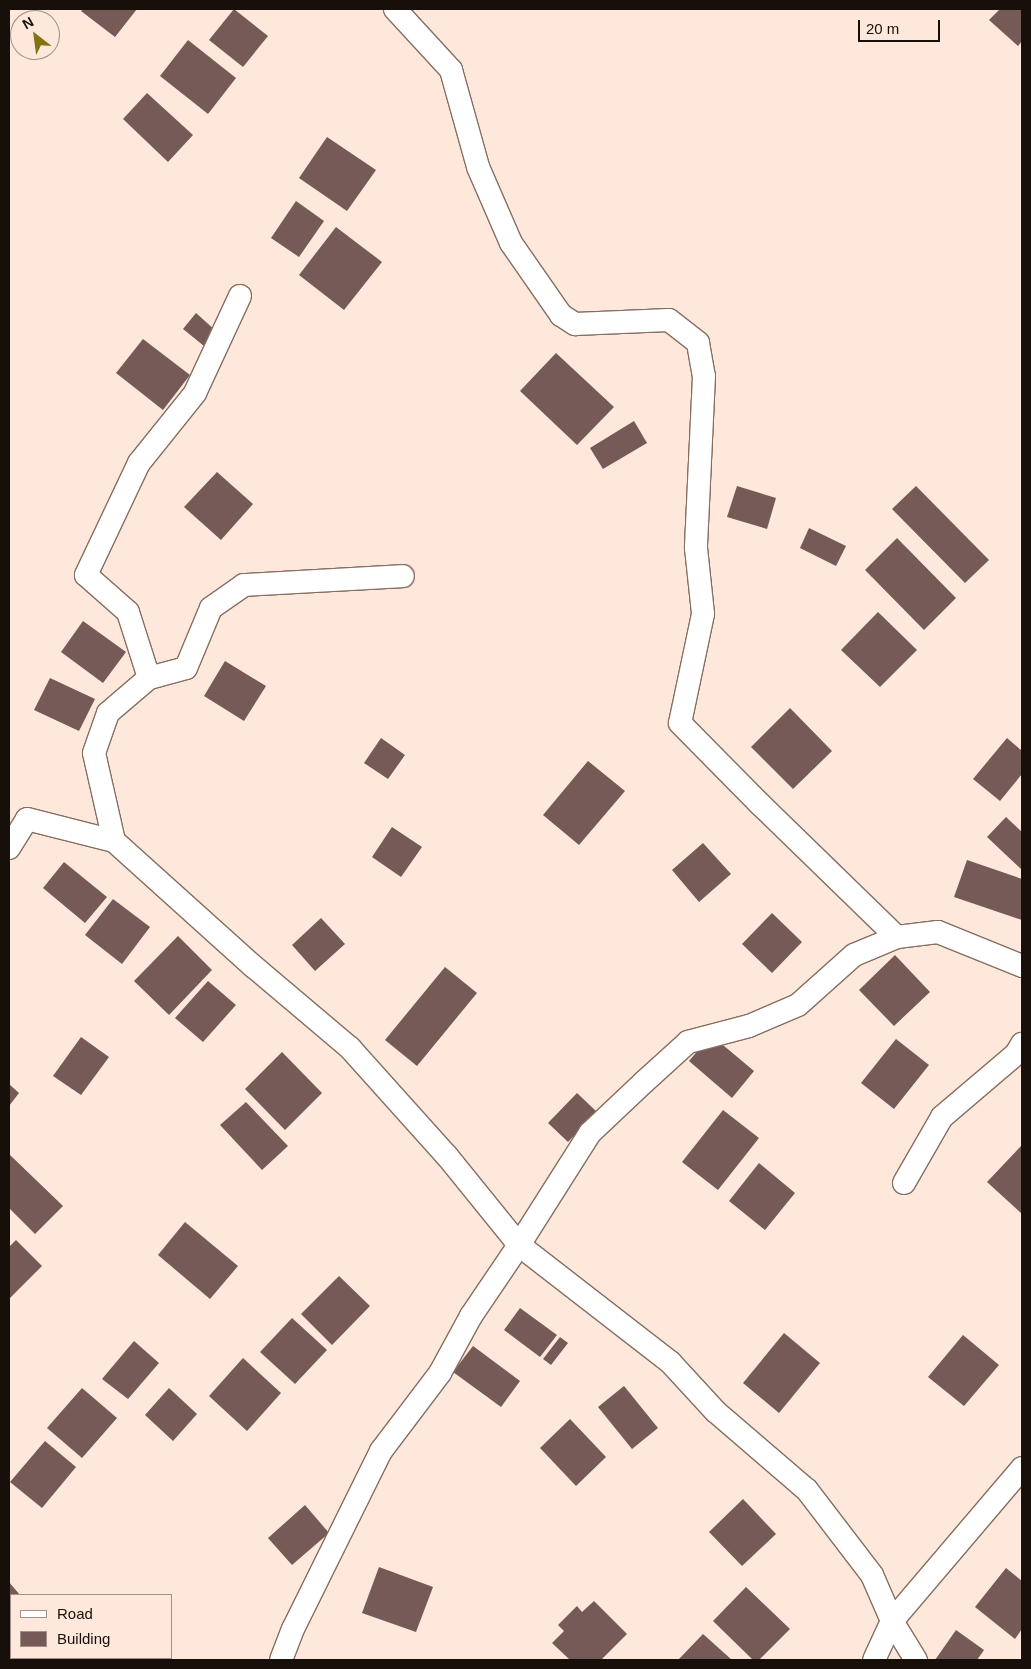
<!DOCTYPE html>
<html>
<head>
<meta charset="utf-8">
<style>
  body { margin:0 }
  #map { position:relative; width:1031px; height:1669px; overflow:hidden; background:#fde8db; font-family:Helvetica,sans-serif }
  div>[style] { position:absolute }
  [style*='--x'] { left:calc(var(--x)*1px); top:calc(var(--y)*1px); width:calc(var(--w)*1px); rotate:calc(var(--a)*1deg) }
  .building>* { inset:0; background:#755a57 }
  .roads { filter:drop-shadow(1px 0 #866f61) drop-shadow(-1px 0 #866f61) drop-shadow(0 1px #866f61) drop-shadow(0 -1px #866f61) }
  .street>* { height:22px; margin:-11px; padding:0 11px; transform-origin:11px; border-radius:11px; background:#fff }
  span { translate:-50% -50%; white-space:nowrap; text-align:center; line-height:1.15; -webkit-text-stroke:4px #fde8db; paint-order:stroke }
  .frame { position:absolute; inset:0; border:10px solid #170f09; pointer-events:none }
  .legend { position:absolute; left:10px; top:1594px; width:162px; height:65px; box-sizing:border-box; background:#fde8db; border:1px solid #a19187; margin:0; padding:6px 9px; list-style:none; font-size:15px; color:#170f09 }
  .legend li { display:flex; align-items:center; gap:10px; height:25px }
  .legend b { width:25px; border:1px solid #a19187 }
  .north { position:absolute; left:10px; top:10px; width:50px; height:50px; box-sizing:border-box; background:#fde8db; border:1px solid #a19187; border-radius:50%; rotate:330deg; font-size:14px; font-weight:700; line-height:20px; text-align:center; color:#170f09 }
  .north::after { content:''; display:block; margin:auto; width:18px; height:22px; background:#837314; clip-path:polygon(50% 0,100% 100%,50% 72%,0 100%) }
  .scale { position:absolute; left:858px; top:20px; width:82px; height:22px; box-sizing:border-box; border:2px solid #170f09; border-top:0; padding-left:6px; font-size:15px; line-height:18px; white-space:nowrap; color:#170f09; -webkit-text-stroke:4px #fde8db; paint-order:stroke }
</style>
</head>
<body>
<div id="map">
  <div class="building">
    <i style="clip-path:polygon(83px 9px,137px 9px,115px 37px,81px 11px)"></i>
    <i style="clip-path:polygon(234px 9px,268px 36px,243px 67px,209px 40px)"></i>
    <i style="clip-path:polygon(1000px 9px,1022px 9px,1022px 41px,1018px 46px,989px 20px)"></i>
    <i style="clip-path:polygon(188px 40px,236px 78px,208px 114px,160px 76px)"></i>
    <i style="clip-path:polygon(147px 93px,193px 135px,168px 162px,123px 119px)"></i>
    <i style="clip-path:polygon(327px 137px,376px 170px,347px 211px,299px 178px)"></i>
    <i style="clip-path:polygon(296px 201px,324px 221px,299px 257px,271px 238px)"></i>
    <i style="clip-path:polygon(336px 227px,382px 262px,344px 310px,299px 275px)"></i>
    <i style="clip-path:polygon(196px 313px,216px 331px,204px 346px,183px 329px)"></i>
    <i style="clip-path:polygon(143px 339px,190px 375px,163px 410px,116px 373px)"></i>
    <i style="clip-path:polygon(556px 353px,614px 407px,577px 445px,520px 391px)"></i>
    <i style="clip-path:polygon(634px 421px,647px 443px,603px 469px,590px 448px)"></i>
    <i style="clip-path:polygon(217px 472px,253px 504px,221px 540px,184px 507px)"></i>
    <i style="clip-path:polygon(737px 486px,776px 498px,767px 529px,727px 517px)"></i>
    <i style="clip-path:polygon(916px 486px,989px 560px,965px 583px,892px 509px)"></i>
    <i style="clip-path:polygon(809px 528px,846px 546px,836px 566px,800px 548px)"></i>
    <i style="clip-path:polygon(897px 538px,956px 598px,924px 630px,865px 570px)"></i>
    <i style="clip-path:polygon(878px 612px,917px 650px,880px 687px,841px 650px)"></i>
    <i style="clip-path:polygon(83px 621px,126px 652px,103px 683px,61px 652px)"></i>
    <i style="clip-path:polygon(225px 661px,266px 686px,244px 721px,204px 696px)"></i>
    <i style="clip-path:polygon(50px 678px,95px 699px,79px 731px,34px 710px)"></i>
    <i style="clip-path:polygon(790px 708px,832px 751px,793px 789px,751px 747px)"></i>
    <i style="clip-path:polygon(381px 738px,405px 755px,388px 779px,364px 763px)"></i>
    <i style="clip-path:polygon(1007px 738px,1022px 751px,1022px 774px,1000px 801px,973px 779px)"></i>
    <i style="clip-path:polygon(588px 761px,625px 791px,579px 845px,543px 815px)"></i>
    <i style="clip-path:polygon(1006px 817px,1022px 832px,1022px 870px,987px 837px)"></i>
    <i style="clip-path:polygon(392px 827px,422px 847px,401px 877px,372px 857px)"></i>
    <i style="clip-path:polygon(703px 843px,731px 874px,699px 902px,672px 870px)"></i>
    <i style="clip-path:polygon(967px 860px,1022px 879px,1022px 920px,954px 897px)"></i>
    <i style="clip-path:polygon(64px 862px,107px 897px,85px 923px,43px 888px)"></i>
    <i style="clip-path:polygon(113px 899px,150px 927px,122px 964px,85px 935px)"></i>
    <i style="clip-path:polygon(772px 913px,802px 942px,772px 973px,742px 944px)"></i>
    <i style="clip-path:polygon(321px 918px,345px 944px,315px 971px,292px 945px)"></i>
    <i style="clip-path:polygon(178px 936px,212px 970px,169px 1015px,134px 981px)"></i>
    <i style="clip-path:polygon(895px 955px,930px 992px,894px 1026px,859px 990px)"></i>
    <i style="clip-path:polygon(445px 967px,477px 993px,417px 1066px,385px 1040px)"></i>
    <i style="clip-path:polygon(208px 981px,236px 1005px,203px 1042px,175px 1018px)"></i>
    <i style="clip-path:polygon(711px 1035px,754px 1071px,732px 1098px,689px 1061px)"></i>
    <i style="clip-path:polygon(81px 1037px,109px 1057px,81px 1095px,53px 1076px)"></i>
    <i style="clip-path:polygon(896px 1039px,929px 1065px,894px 1109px,861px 1083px)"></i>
    <i style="clip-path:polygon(282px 1052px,322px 1093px,285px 1130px,245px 1089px)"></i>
    <i style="clip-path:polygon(9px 1084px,19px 1093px,9px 1106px)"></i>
    <i style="clip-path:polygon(577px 1093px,597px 1112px,568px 1142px,548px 1123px)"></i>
    <i style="clip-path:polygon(246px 1102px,288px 1146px,262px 1170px,220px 1125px)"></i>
    <i style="clip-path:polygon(723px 1110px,759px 1138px,718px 1190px,682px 1162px)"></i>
    <i style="clip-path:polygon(1021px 1146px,1022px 1147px,1022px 1214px,987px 1182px)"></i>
    <i style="clip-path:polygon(9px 1154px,63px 1206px,35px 1234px,9px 1208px)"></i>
    <i style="clip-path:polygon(759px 1163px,795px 1193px,765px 1230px,729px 1201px)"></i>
    <i style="clip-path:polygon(185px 1222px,238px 1266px,210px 1299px,158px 1255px)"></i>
    <i style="clip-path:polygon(16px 1240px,42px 1266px,9px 1299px,9px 1247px)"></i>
    <i style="clip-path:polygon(339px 1276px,370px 1306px,332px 1345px,301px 1314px)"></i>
    <i style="clip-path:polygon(520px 1308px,557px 1335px,540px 1357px,504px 1330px)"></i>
    <i style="clip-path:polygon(292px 1318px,327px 1350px,295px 1384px,260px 1352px)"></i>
    <i style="clip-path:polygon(784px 1333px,820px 1363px,779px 1413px,743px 1383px)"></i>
    <i style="clip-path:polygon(963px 1335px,999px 1365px,964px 1406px,928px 1377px)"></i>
    <i style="clip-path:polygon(560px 1337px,568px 1343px,551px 1365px,543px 1359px)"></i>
    <i style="clip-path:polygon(134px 1341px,159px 1363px,128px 1399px,102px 1379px)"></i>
    <i style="clip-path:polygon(473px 1346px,520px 1381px,501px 1407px,453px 1372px)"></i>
    <i style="clip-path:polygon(243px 1358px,281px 1393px,247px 1431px,209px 1396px)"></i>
    <i style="clip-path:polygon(624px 1386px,658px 1428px,632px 1449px,598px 1407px)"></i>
    <i style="clip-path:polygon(82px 1388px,117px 1418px,82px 1458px,47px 1428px)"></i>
    <i style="clip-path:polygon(169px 1388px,197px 1414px,173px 1441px,145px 1415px)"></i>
    <i style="clip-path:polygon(570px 1419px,606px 1457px,576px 1486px,540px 1448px)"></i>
    <i style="clip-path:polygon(45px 1441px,76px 1467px,42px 1508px,10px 1482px)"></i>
    <i style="clip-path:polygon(743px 1499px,776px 1534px,742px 1566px,709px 1532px)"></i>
    <i style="clip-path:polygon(305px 1505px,329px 1533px,292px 1565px,268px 1538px)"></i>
    <i style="clip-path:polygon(379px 1567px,433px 1587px,416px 1632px,362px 1613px)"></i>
    <i style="clip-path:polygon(1006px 1568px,1022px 1581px,1022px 1629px,1015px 1639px,975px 1607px)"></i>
    <i style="clip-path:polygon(9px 1582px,20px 1595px,11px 1595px,11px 1638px,9px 1641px)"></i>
    <i style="clip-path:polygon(746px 1587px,790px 1629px,759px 1660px,753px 1660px,713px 1621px)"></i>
    <i style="clip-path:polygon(594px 1601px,627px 1634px,601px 1660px,570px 1660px,552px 1643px,564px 1631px,558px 1625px,577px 1606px,582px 1612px)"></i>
    <i style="clip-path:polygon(956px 1630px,984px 1650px,977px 1660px,935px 1660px)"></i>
    <i style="clip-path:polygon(703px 1634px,732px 1660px,678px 1660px)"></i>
  </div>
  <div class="roads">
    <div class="street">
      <i style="--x:395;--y:9;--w:83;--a:47.4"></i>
      <i style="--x:451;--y:70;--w:101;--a:74.4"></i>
      <i style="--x:478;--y:167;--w:83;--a:66.5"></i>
      <i style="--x:511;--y:243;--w:88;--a:55.2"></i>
      <i style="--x:561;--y:315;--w:17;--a:33"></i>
      <i style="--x:575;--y:324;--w:94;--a:-2.4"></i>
      <i style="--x:669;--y:320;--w:37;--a:38"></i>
      <i style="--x:698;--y:343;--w:34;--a:80"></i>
      <i style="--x:704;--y:376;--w:172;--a:92.7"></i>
      <i style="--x:696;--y:548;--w:66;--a:83.9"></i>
      <i style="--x:703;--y:614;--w:111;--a:101.9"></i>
      <i style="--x:680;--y:723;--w:114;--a:45.4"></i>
      <i style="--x:760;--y:804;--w:191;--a:44.2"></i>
      <i style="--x:149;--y:678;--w:38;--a:-15"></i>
      <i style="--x:186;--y:668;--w:65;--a:-67.4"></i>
      <i style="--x:211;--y:608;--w:40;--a:-34.9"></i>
      <i style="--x:244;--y:585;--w:159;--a:-3.2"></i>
      <i style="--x:114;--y:841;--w:90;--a:-102.8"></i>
      <i style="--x:94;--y:753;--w:42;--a:-70.7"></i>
      <i style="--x:108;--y:713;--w:54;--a:-40.5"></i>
      <i style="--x:149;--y:678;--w:69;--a:-107.7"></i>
      <i style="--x:128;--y:612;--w:56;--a:-138.6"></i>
      <i style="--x:86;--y:575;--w:124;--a:-64.7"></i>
      <i style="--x:139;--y:463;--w:90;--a:-51.3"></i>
      <i style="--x:195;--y:393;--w:107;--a:-65.1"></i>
      <i style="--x:9;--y:848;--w:34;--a:-58"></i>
      <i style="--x:27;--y:819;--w:90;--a:14.2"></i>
      <i style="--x:114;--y:841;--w:187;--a:42"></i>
      <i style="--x:253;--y:966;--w:127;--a:40.2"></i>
      <i style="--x:350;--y:1048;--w:145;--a:48.1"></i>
      <i style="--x:447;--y:1156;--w:114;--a:51"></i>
      <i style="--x:519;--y:1245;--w:191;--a:37.8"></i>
      <i style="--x:670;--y:1362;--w:67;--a:47.4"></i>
      <i style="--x:715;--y:1411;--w:121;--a:40.7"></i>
      <i style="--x:807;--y:1490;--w:107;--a:52.6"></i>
      <i style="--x:872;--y:1575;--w:50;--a:66.5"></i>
      <i style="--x:892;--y:1621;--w:46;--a:58.4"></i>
      <i style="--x:904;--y:1183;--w:76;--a:-60.1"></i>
      <i style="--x:942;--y:1117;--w:97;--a:-40.4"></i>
      <i style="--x:1016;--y:1054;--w:12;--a:-59"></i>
      <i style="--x:281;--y:1660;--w:33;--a:-69"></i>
      <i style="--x:293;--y:1629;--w:199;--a:-63.7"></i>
      <i style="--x:381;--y:1451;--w:98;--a:-52.9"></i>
      <i style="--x:440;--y:1373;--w:65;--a:-61.5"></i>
      <i style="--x:471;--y:1316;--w:86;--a:-55.9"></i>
      <i style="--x:519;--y:1245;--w:133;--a:-57.6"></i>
      <i style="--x:590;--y:1133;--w:74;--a:-43.4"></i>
      <i style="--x:644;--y:1082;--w:59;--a:-42.3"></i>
      <i style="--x:688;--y:1042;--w:63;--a:-14.7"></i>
      <i style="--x:749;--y:1026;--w:53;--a:-23.2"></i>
      <i style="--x:798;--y:1005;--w:75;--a:-41.8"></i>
      <i style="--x:854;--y:955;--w:47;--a:-22.7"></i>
      <i style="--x:897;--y:937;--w:41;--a:-7"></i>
      <i style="--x:938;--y:932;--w:91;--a:22"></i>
      <i style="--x:874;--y:1660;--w:43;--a:-65.2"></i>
      <i style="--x:892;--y:1621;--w:201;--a:-49.6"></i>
    </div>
  </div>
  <div class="frame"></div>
  <ul class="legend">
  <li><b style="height:6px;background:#fff"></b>Road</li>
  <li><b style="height:14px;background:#755a57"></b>Building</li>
  </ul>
  <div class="north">N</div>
  <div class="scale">20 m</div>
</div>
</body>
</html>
